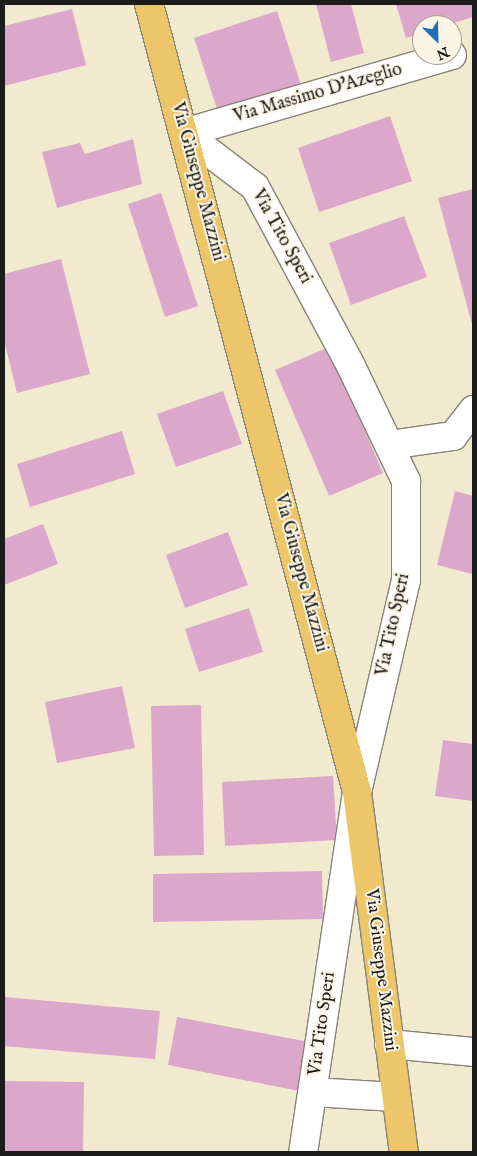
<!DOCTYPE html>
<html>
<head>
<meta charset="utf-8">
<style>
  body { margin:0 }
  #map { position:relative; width:477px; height:1156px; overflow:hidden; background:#f2eacf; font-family:"IM FELL English",serif }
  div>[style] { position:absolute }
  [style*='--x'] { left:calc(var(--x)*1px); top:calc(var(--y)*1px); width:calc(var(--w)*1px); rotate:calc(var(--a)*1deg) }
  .building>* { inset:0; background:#dba8cb }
  .roads { filter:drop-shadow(1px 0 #878376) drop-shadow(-1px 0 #878376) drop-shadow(0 1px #878376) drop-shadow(0 -1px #878376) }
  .minor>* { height:28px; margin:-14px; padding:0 14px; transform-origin:14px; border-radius:14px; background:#fff }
  .major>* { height:28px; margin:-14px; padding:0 14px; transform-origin:14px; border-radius:14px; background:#ecc669 }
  span { translate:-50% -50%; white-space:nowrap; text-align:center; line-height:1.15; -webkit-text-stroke:4px #fcf5e5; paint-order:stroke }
  .street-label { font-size:18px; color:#1c1c1c }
  .frame { position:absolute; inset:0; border:5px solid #1c1c1c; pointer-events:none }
  .north { position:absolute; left:412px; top:15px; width:50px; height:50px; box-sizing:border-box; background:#fcf5e5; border:1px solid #a29e95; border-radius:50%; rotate:156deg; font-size:14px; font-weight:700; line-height:20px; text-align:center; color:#1c1c1c }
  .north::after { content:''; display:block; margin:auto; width:18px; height:22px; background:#1f6fb2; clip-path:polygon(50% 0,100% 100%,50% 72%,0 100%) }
</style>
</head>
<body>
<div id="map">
  <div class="building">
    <i style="clip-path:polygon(316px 4px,351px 4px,364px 53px,331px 62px)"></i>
    <i style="clip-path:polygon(396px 4px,473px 4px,473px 17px,447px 25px,422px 25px,422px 33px,406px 38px)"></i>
    <i style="clip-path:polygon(72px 9px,86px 65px,4px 86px,4px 26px)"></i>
    <i style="clip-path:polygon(277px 11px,302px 88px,219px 115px,194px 38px)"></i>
    <i style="clip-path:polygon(390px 116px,412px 181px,319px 212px,298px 148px)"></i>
    <i style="clip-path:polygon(133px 139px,142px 184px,57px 208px,42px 152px,80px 143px,85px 154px)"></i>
    <i style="clip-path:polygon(473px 189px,473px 328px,438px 198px)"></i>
    <i style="clip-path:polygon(161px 193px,198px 306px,165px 317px,128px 204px)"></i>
    <i style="clip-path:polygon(404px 216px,427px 277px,351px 305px,329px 243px)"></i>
    <i style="clip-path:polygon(61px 259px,90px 374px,17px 393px,4px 340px,4px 274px)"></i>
    <i style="clip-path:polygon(329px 347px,383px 473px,329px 496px,275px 370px)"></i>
    <i style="clip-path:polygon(223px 391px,242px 444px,176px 467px,157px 414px)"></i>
    <i style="clip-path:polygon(122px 431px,135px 474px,30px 507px,17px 464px)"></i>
    <i style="clip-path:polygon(455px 491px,473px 496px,472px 574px,437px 565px)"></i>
    <i style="clip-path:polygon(43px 524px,58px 564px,4px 585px,4px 539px)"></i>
    <i style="clip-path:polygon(228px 532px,248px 585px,185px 608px,166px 555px)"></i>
    <i style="clip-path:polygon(249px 608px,263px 652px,199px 672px,185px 629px)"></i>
    <i style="clip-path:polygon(122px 686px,135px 748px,57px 763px,45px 702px)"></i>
    <i style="clip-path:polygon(201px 705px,204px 855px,154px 856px,151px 706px)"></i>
    <i style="clip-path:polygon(443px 740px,473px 744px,473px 801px,435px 796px)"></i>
    <i style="clip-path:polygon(333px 776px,337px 840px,225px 846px,222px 782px)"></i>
    <i style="clip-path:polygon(322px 871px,323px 919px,153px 922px,153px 874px)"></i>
    <i style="clip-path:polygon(4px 997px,160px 1011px,155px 1059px,4px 1046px)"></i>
    <i style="clip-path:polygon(177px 1017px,309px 1042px,299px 1091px,168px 1065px)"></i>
    <i style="clip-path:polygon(4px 1081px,84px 1082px,83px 1152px,4px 1152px)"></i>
  </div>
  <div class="roads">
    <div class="minor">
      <i style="--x:184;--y:133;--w:89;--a:37.3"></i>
      <i style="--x:255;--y:187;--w:201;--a:61.8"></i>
      <i style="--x:350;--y:364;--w:130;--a:64.4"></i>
      <i style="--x:406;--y:481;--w:99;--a:90"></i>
      <i style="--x:406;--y:580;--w:218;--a:103"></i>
      <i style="--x:357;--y:792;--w:364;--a:98.5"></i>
      <i style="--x:184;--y:133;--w:279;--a:-16.2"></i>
      <i style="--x:389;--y:445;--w:65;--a:-8"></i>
      <i style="--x:453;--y:436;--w:33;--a:-52"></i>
      <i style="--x:389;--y:1044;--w:84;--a:5.4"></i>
      <i style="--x:313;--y:1092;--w:82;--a:3.5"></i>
    </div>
    <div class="major">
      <i style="--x:149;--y:4;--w:815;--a:75.21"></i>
      <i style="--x:357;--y:792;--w:363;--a:82.6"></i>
    </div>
  </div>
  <div class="street-label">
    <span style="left:318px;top:94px;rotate:-16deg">Via Massimo D'Azeglio</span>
    <span style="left:197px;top:182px;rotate:75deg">Via Giuseppe Mazzini</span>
    <span style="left:281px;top:237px;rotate:61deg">Via Tito Speri</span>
    <span style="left:300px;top:573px;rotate:75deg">Via Giuseppe Mazzini</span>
    <span style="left:394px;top:625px;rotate:-78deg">Via Tito Speri</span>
    <span style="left:380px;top:970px;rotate:83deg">Via Giuseppe Mazzini</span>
    <span style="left:323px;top:1024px;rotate:-82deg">Via Tito Speri</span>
  </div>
  <div class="frame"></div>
  <div class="north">N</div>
</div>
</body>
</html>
